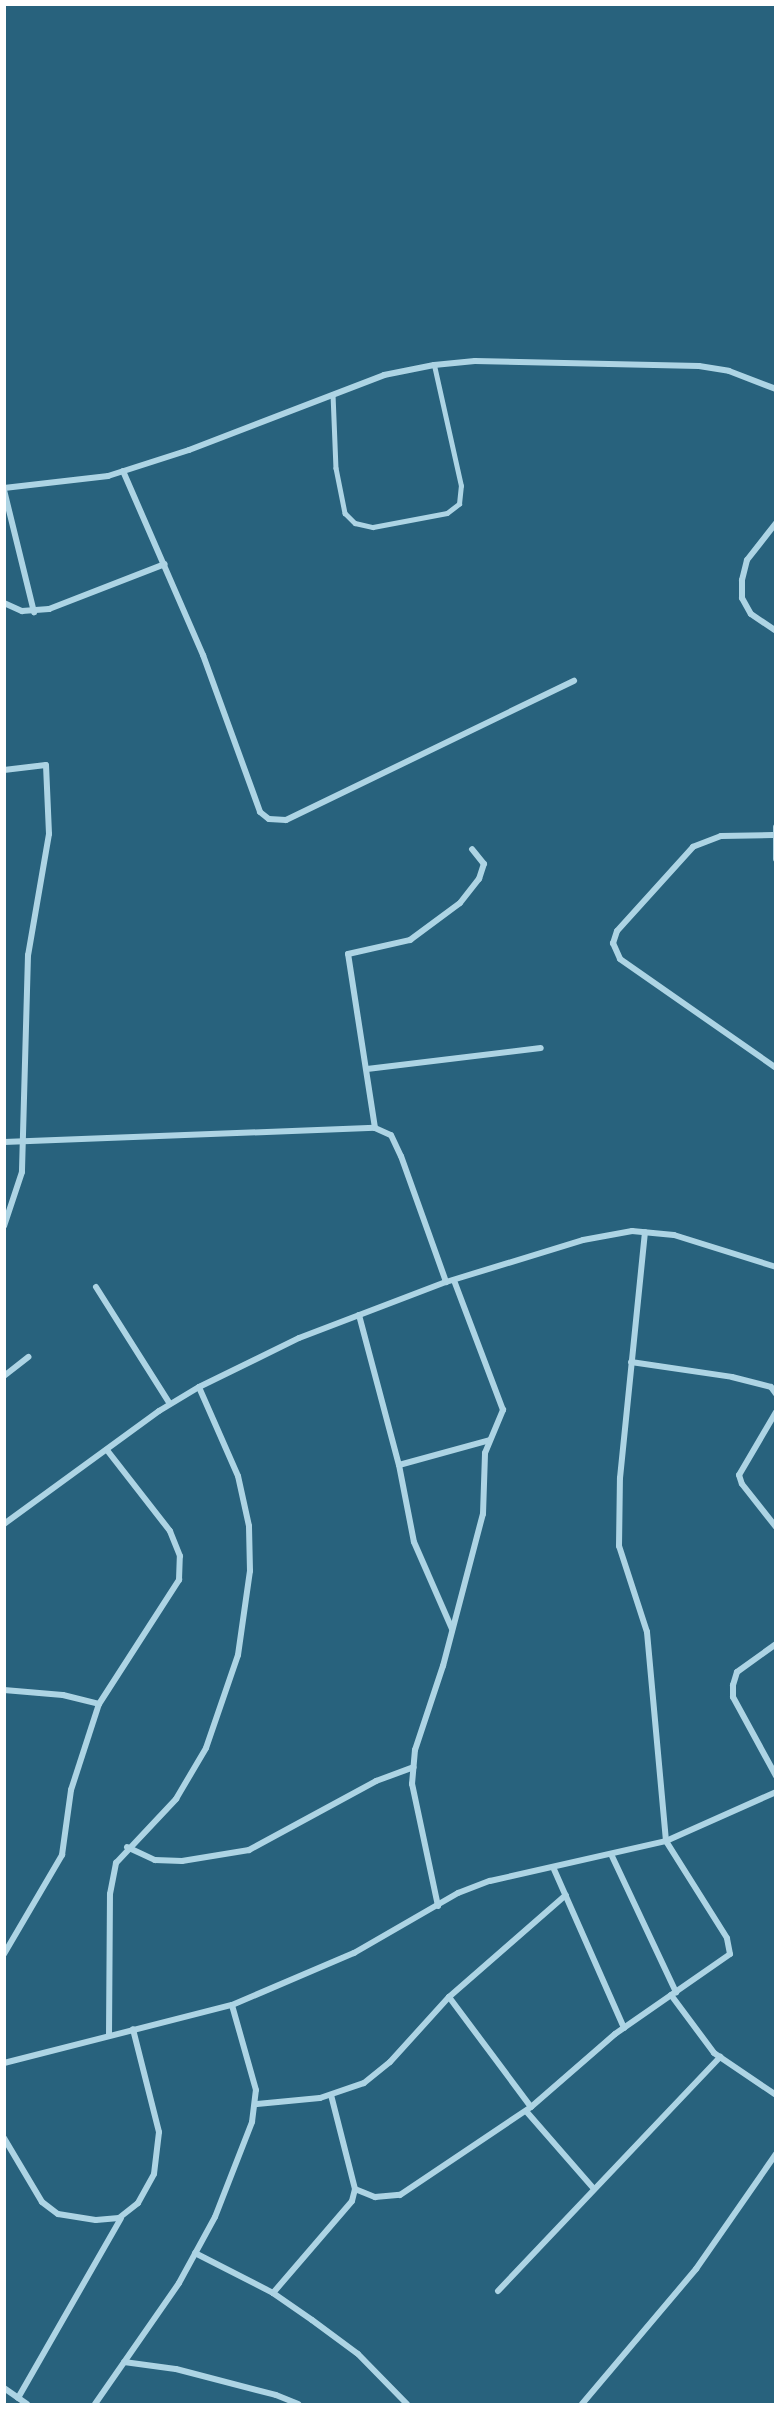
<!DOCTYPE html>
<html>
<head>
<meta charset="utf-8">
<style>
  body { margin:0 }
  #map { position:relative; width:780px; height:2409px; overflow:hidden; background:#28627d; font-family:Helvetica,sans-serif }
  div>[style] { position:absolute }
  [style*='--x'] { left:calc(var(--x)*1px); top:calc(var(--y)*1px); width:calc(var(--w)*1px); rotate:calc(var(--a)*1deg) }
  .service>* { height:4.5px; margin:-2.25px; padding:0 2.25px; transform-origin:2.25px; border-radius:2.25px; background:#add4e4 }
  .minor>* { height:6px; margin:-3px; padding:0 3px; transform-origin:3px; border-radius:3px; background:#add4e4 }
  span { translate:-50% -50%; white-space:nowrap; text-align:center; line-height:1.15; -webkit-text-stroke:6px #28627d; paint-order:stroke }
  .frame { position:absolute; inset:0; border:6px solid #fff; pointer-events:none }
</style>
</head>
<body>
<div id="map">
  <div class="service">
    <i style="--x:333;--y:394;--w:74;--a:87.7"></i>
    <i style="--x:336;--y:468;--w:46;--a:78.7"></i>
    <i style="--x:345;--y:513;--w:14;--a:45"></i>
    <i style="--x:355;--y:523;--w:18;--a:13"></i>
    <i style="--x:373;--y:527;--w:75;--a:-10.7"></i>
    <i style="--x:447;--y:513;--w:15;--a:-37"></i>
    <i style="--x:459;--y:504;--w:18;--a:-84"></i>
    <i style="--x:461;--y:486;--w:124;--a:-102.6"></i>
  </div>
  <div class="minor">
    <i style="--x:123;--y:471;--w:201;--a:66.5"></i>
    <i style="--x:203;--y:655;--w:167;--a:70"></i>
    <i style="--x:260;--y:812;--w:11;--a:38"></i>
    <i style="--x:269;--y:819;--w:17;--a:3"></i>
    <i style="--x:286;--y:820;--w:320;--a:-25.8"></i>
    <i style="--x:4;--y:488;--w:105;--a:-6.6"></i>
    <i style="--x:108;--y:476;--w:85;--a:-17.8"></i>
    <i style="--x:189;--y:450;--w:209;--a:-21"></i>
    <i style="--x:384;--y:375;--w:51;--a:-11.3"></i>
    <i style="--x:434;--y:365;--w:41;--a:-5.6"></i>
    <i style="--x:475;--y:361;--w:224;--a:1.3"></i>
    <i style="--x:699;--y:366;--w:30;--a:9"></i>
    <i style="--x:729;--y:371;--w:50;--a:21"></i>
    <i style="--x:4;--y:490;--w:126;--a:76.2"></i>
    <i style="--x:776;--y:523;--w:47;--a:128.1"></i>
    <i style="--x:747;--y:560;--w:21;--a:104"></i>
    <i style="--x:742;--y:580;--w:18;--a:90"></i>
    <i style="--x:742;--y:598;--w:18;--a:61"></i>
    <i style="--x:751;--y:614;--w:30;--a:34"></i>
    <i style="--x:4;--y:603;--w:20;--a:24"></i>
    <i style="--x:22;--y:611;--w:27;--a:-4"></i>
    <i style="--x:49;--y:609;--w:124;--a:-21.2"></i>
    <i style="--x:4;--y:770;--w:42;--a:-6.8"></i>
    <i style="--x:46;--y:765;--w:69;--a:87.5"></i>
    <i style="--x:49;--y:834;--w:123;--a:99.8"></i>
    <i style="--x:28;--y:955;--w:217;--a:91.6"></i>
    <i style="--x:22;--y:1172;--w:57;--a:108.4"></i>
    <i style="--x:776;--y:827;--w:32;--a:90"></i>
    <i style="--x:773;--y:835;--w:52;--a:178.9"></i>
    <i style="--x:721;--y:836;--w:30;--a:159"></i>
    <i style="--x:693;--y:847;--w:113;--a:132.1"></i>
    <i style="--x:617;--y:931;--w:13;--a:108"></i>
    <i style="--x:613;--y:943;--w:17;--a:66"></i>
    <i style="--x:620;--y:959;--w:190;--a:34.9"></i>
    <i style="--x:367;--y:1069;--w:175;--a:-6.9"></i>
    <i style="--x:375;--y:1128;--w:176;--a:-98.8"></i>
    <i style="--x:348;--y:954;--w:64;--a:-12.7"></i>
    <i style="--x:410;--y:940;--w:62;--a:-36.5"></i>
    <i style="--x:460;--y:903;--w:31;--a:-52"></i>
    <i style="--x:479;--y:879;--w:16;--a:-72"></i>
    <i style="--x:484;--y:864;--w:19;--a:-129"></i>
    <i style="--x:4;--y:1142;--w:371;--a:-2.2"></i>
    <i style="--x:375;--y:1128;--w:17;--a:24"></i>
    <i style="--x:391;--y:1135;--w:23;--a:65"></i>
    <i style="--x:401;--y:1156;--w:134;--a:70.3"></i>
    <i style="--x:96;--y:1287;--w:138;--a:57.7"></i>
    <i style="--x:359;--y:1315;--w:155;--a:75.1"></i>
    <i style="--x:399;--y:1465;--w:78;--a:79"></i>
    <i style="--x:414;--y:1542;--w:95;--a:66.4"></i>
    <i style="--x:631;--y:1362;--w:102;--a:8.4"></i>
    <i style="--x:732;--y:1377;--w:40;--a:14.4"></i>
    <i style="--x:771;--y:1387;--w:9;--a:54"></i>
    <i style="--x:4;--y:1376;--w:31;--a:-38"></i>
    <i style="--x:776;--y:1412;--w:73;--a:120.4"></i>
    <i style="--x:739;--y:1475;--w:9;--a:72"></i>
    <i style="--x:742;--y:1484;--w:55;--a:51.7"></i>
    <i style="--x:399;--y:1465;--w:94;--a:-15.4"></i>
    <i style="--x:4;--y:1524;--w:192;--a:-36.1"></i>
    <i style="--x:159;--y:1411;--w:47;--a:-31"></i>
    <i style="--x:199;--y:1387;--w:111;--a:-26.1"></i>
    <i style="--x:299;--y:1338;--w:157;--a:-20.9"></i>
    <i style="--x:446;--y:1282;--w:143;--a:-17"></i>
    <i style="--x:583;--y:1240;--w:50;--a:-10.4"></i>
    <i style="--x:632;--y:1231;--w:42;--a:5.4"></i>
    <i style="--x:674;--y:1235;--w:107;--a:17.4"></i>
    <i style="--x:776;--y:1644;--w:48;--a:144.3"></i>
    <i style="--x:737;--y:1672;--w:14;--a:107"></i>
    <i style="--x:733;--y:1685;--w:12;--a:90"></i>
    <i style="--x:733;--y:1697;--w:90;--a:61.4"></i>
    <i style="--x:4;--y:1690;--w:59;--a:4.8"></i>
    <i style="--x:63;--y:1695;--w:37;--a:14"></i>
    <i style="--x:127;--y:1847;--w:31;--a:25"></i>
    <i style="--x:155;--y:1860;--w:27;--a:2"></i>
    <i style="--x:182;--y:1861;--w:68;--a:-9.3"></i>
    <i style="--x:249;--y:1850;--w:145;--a:-28.5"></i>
    <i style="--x:376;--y:1781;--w:40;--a:-20.2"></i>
    <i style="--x:611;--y:1854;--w:153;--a:64.8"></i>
    <i style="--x:553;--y:1867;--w:176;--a:66.2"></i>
    <i style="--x:438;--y:1906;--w:125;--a:-102"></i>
    <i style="--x:412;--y:1784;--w:34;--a:-85"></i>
    <i style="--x:415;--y:1750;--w:89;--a:-71.6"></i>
    <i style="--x:443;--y:1666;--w:157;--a:-75.3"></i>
    <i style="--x:483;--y:1514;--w:61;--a:-88.1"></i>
    <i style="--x:485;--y:1453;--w:47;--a:-67.3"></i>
    <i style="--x:503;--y:1410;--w:139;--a:-110.7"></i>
    <i style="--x:4;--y:1954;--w:115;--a:-59.6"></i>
    <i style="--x:62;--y:1855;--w:66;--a:-82.1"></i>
    <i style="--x:71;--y:1790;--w:90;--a:-72"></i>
    <i style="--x:99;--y:1704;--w:148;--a:-57.2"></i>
    <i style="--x:179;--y:1580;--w:24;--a:-88"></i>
    <i style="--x:180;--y:1556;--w:27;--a:-112"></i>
    <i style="--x:170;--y:1531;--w:103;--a:-127.9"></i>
    <i style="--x:671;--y:1995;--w:72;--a:53.4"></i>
    <i style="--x:714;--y:2053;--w:75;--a:34.1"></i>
    <i style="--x:449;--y:1997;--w:155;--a:-41.1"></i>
    <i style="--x:109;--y:2035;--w:141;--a:-89.6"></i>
    <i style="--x:110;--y:1894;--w:32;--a:-79"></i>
    <i style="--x:116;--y:1863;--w:88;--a:-46.8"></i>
    <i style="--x:176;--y:1799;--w:59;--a:-59.5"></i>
    <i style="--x:206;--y:1748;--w:98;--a:-71"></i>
    <i style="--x:238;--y:1655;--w:85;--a:-81.9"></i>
    <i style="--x:250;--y:1571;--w:45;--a:-91.3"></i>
    <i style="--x:249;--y:1526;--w:51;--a:-102.4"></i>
    <i style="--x:238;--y:1476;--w:97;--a:-113.7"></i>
    <i style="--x:4;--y:2063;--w:235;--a:-14.3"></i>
    <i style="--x:232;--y:2005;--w:133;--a:-23.1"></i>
    <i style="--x:354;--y:1953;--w:120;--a:-30"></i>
    <i style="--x:458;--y:1893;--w:34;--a:-21"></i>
    <i style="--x:490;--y:1881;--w:180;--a:-12.8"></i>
    <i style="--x:666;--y:1841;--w:120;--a:-24"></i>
    <i style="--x:257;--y:2104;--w:63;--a:-5.4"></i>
    <i style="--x:320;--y:2098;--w:46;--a:-18.8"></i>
    <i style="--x:364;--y:2083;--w:33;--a:-39"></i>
    <i style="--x:390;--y:2062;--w:88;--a:-47.8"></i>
    <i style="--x:449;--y:1997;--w:137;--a:53.3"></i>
    <i style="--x:526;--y:2111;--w:103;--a:48.9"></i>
    <i style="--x:4;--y:2138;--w:74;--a:59.3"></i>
    <i style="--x:42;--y:2202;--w:20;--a:37"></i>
    <i style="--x:58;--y:2214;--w:38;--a:9"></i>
    <i style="--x:96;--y:2220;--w:23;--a:-5"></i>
    <i style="--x:119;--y:2218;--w:24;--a:-38"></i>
    <i style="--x:138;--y:2203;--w:33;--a:-61"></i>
    <i style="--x:154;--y:2174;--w:42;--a:-83.2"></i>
    <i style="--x:159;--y:2132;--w:106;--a:-104.2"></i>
    <i style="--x:355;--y:2189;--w:22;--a:22"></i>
    <i style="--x:375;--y:2197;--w:25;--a:-5"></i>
    <i style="--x:400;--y:2195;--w:158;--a:-33.9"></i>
    <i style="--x:531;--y:2107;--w:111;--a:-41"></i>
    <i style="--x:615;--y:2034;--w:140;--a:-34.8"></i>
    <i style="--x:730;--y:1954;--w:16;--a:-101"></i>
    <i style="--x:727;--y:1938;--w:115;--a:-122.2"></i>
    <i style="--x:666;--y:1841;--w:210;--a:-95.2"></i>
    <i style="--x:647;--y:1632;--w:90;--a:-108"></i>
    <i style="--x:619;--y:1546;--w:68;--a:-89.2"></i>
    <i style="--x:620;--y:1478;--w:247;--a:-84.2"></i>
    <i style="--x:195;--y:2253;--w:88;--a:27.1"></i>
    <i style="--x:273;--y:2293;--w:47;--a:34.7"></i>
    <i style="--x:312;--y:2320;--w:57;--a:36.5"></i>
    <i style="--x:358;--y:2354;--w:70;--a:45.6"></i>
    <i style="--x:498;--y:2291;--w:323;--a:-46.5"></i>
    <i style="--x:273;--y:2293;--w:121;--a:-49.3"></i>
    <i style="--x:352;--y:2201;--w:12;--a:-76"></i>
    <i style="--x:355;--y:2189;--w:97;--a:-104.3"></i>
    <i style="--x:124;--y:2362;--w:52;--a:7.7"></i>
    <i style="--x:176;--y:2369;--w:103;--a:14.6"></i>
    <i style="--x:276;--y:2395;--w:24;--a:22"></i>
    <i style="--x:4;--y:2388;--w:28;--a:35"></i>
    <i style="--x:18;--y:2398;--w:207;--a:-60.2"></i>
    <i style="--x:95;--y:2404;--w:147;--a:-55.2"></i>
    <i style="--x:179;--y:2283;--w:75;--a:-61.4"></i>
    <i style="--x:215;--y:2217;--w:102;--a:-68.7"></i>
    <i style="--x:252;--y:2122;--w:32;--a:-83"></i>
    <i style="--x:256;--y:2090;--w:88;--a:-105.8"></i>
    <i style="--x:582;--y:2404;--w:177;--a:-49.8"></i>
    <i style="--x:696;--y:2269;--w:140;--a:-55.2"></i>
  </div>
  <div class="frame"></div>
</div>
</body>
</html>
